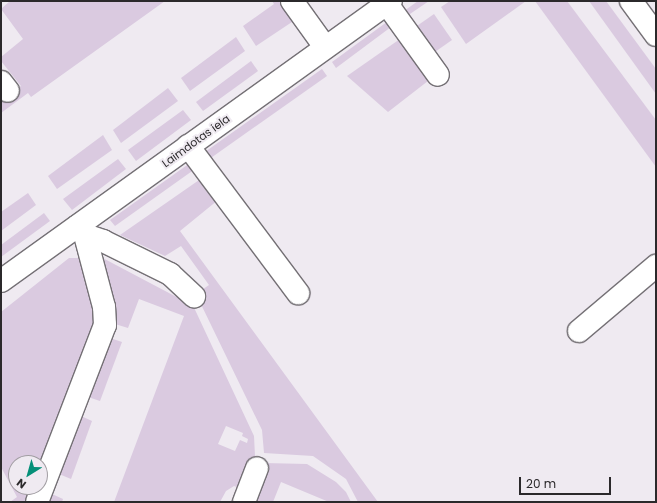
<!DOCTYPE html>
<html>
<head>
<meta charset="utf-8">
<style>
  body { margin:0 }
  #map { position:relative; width:657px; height:503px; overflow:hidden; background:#efeaf1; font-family:Poppins,sans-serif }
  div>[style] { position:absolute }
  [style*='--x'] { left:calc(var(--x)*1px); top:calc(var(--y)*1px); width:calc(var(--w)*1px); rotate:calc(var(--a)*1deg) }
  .green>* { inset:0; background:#dacae0 }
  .roads { filter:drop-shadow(1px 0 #747075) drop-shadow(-1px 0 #747075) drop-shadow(0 1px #747075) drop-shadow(0 -1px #747075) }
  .minor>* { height:22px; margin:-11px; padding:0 11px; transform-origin:11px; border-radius:11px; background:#fff }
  span { translate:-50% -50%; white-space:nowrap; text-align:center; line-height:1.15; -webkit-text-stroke:4px #efeaf1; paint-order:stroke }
  .street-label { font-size:11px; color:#2b292b }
  .frame { position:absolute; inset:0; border:2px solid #2b292b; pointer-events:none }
  .north { position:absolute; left:8px; top:455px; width:40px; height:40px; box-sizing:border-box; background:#efeaf1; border:1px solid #a19da2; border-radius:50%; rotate:217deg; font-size:11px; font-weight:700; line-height:16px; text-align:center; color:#2b292b }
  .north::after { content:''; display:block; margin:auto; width:14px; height:18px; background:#059079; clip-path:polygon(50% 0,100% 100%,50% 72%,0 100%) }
  .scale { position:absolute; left:519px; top:477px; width:92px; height:18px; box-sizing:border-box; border:2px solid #2b292b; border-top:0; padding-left:5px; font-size:12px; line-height:14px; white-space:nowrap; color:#2b292b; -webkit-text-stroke:3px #efeaf1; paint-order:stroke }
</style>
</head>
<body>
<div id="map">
  <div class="green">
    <i style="clip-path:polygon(10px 1px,165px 1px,31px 97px,28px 93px,1px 113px,1px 96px,4px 100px,21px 86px,1px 61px,1px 57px,23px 39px,1px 9px)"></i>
    <i style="clip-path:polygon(272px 1px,285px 1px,298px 18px,256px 46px,243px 26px,274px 4px)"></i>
    <i style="clip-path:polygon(418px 1px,429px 1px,407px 16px,404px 11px)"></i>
    <i style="clip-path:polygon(450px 1px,526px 1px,466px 44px,441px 7px)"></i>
    <i style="clip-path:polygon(535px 1px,567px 1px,656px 120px,656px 167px)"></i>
    <i style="clip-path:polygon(589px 1px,606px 1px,656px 69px,656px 94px)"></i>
    <i style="clip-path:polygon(434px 14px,452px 40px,432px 54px,414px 28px)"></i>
    <i style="clip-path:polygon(391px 19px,395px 24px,336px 68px,332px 62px)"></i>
    <i style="clip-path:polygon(236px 37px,245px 51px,190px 91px,181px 78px)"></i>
    <i style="clip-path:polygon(400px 39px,428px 81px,388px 112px,347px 76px)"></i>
    <i style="clip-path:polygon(251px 61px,258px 71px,203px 111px,196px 102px)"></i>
    <i style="clip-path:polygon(322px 69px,327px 76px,208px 160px,202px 154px)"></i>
    <i style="clip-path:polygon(168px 88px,178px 101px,121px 143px,113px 130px)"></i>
    <i style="clip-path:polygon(183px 110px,191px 120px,136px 161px,128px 150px)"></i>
    <i style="clip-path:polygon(103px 135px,112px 150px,57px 189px,48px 176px)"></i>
    <i style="clip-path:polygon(118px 159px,126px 169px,72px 210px,63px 199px)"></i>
    <i style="clip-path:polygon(190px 163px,195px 169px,115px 226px,110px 220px)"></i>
    <i style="clip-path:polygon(202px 178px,218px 200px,180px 231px,378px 502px,358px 502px,346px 479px,313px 456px,264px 453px,262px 430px,196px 294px,209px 285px,181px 246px,165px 256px,120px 235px)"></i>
    <i style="clip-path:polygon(28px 193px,36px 205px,1px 231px,1px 212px)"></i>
    <i style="clip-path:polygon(44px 213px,50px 221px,1px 257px,1px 245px)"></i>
    <i style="clip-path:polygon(evenodd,97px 255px,186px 302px,190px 299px,254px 436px,255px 456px,251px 466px,239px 488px,234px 486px,226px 491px,220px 502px,114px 502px,184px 316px,139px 299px,128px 328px,115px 324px,97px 255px,226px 426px,243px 433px,242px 436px,248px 439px,247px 443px,240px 440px,235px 451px,218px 444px,226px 426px)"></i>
    <i style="clip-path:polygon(69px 258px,79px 258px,94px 294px,95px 328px,40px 470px,40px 463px,16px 463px,16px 487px,33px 487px,27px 502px,10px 502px,17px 497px,1px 467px,1px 312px)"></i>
    <i style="clip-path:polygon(110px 338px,122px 342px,100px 401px,88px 397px)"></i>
    <i style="clip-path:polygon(81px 416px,92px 421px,71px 479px,59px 474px)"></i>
    <i style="clip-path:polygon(264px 463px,307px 464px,336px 482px,346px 492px,351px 502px,329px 502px,281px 482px,273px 502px,256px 502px,268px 473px,262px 470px)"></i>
    <i style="clip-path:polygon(52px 494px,63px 499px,62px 502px,49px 502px)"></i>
  </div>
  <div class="roads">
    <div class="minor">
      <i style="--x:292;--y:1;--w:57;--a:54.3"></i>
      <i style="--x:631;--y:1;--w:42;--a:53.7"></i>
      <i style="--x:387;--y:4;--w:87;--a:54.3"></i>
      <i style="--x:1;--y:82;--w:11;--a:52"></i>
      <i style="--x:188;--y:146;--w:184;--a:53.2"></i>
      <i style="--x:78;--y:226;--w:11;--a:52"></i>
      <i style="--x:85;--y:235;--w:19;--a:18"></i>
      <i style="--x:103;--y:241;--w:75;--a:26.2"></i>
      <i style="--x:170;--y:274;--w:33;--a:43"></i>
      <i style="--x:1;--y:281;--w:480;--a:-35.7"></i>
      <i style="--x:579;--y:331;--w:101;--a:-40.2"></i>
      <i style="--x:37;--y:502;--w:190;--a:-69"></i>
      <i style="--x:105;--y:325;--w:18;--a:-93"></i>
      <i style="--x:104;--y:307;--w:74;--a:-104.8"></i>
      <i style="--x:244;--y:502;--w:36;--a:-69"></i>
    </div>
  </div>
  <div class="street-label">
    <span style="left:196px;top:141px;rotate:-36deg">Laimdotas iela</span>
  </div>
  <div class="frame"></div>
  <div class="north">N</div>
  <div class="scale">20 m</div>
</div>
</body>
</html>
